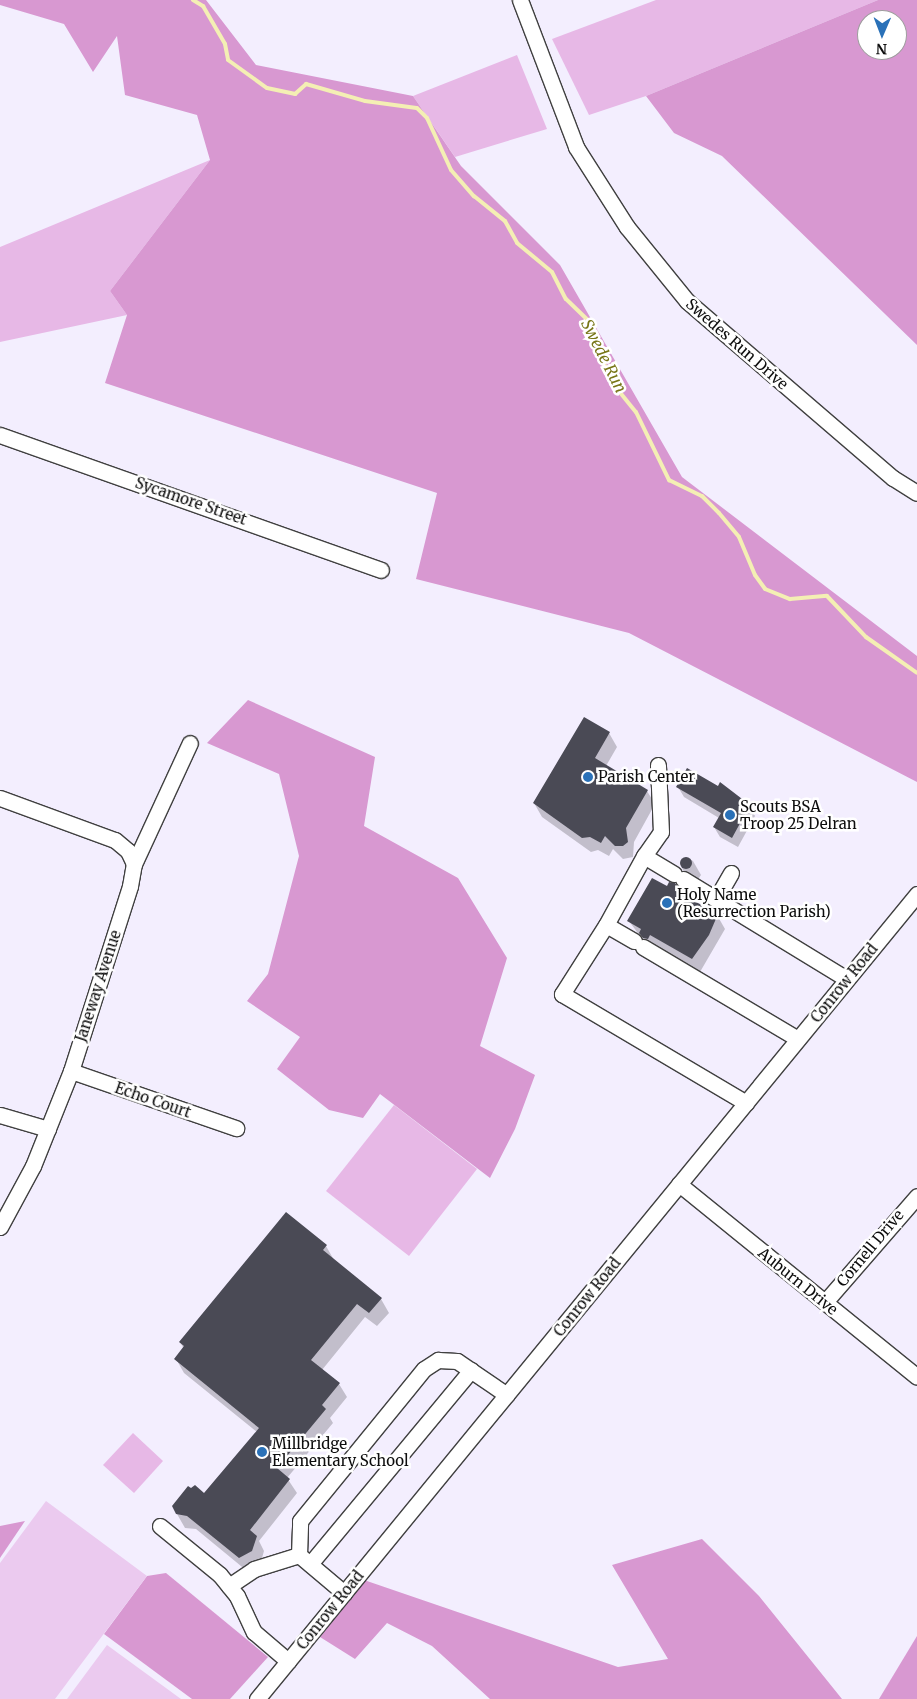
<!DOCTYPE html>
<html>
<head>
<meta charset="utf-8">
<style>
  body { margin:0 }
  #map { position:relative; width:917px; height:1699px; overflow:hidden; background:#f3eefe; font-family:Merriweather,serif }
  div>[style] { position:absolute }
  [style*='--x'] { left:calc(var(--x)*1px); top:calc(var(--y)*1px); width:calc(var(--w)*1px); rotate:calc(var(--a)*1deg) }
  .green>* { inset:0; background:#e7b8e6 }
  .forest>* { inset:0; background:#d898d1 }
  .pitch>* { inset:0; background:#ebcaef }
  .shadow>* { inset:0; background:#0003 }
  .stream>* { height:4px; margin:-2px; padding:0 2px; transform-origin:2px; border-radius:2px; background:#f4efb4 }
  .building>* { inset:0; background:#4a4a55 }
  .round { border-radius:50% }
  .roads { filter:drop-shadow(1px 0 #404040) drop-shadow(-1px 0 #404040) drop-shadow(0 1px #404040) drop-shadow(0 -1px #404040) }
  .minor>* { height:15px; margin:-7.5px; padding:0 7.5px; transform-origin:7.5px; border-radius:7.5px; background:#fff }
  .dots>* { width:14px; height:14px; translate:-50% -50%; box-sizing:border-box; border:2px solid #fff; border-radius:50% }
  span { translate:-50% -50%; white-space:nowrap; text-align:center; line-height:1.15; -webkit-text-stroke:5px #fff; paint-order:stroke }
  .street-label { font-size:15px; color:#0d0d0d }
  .poi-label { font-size:15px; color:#0d0d0d }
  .left { translate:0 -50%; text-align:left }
  .water-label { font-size:16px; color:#787618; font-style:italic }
  .north { position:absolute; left:857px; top:10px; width:50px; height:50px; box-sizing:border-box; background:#fff; border:1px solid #9e9e9e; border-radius:50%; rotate:181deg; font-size:14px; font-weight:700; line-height:20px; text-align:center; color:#0d0d0d }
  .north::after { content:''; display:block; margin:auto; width:18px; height:22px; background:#2a71b8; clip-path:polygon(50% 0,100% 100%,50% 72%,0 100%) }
</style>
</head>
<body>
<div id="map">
  <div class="green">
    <i style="clip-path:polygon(656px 0,878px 0,646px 96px,589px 115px,552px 39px)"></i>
    <i style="clip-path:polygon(517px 55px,547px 129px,455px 157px,413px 96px)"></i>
    <i style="clip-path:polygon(210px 160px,110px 291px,127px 315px,0 342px,0 247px)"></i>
    <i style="clip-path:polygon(394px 1105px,477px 1169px,409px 1256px,326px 1191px)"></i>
    <i style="clip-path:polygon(133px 1433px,163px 1461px,134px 1493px,103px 1465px)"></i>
  </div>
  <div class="forest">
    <i style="clip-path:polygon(0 0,206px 0,256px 65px,413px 96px,461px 166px,560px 265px,682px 477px,917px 656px,917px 782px,629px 633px,416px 579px,437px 493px,105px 383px,127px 315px,110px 291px,210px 160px,197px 115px,125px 95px,117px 36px,93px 72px,64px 24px,0 5px)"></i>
    <i style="clip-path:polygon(evenodd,878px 0,917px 0,917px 345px,722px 156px,674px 133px,646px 96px,878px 0,867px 20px,897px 20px,897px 50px,867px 50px,867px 20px)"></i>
    <i style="clip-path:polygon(248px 700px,375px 757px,364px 826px,458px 878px,507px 958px,480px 1046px,535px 1075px,515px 1129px,490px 1178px,380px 1094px,363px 1118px,329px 1110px,277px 1069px,300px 1037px,247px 1001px,268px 974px,299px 856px,279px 774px,207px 743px)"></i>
    <i style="clip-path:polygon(25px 1521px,0 1558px,0 1526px)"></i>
    <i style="clip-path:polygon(702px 1539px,759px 1596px,842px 1699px,490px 1699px,432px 1646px,387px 1623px,355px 1659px,320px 1637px,364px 1580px,618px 1667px,668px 1659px,612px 1565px)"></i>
    <i style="clip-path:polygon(166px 1573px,268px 1657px,230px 1699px,192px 1699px,104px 1634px,147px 1576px)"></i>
    <i style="clip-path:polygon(917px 1636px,917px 1699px,879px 1699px)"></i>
  </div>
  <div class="pitch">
    <i style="clip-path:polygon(46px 1501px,147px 1576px,55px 1699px,0 1699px,0 1563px)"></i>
    <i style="clip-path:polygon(107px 1645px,181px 1699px,67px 1699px)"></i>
  </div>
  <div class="shadow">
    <i style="clip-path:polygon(609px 733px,617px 747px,606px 766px,647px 791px,655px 804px,634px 842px,633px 857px,623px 859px,613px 849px,609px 856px,598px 850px,591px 852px,542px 817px,534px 803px)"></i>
    <i style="clip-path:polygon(720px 784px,750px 806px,755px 816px,738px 847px,720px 837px,714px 827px,719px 818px,684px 797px,678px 787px,718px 787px)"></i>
    <i style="clip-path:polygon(686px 857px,693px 861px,701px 875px,695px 884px,688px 880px,681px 866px)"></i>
    <i style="clip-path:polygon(667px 888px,677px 888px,682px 896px,717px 915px,725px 929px,700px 972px,648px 947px,629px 921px)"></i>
    <i style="clip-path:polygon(326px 1246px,334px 1260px,381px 1299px,389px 1313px,377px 1326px,365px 1317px,322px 1370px,339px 1384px,347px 1397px,330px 1418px,333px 1423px,287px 1478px,297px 1493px,259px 1541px,264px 1551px,260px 1565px,247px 1571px,196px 1529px,185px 1528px,177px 1514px,192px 1490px,204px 1494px,257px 1432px,184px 1373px,176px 1359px,184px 1349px,180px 1342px)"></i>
  </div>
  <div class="stream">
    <i style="--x:193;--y:0;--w:12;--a:31"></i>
    <i style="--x:203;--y:6;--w:44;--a:59.9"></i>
    <i style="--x:225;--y:44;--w:16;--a:79"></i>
    <i style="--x:228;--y:60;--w:48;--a:35.7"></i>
    <i style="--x:267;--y:88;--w:29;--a:12"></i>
    <i style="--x:295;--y:94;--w:15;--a:-42"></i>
    <i style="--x:306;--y:84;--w:61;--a:16.1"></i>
    <i style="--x:365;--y:101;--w:52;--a:7.7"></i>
    <i style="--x:417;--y:108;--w:14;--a:45"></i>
    <i style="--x:427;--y:118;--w:57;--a:65.2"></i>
    <i style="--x:451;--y:170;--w:35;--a:49"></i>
    <i style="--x:474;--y:196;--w:40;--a:39"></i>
    <i style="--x:505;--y:221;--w:25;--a:61"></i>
    <i style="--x:517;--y:243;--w:45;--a:39.6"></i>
    <i style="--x:552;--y:272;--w:30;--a:63"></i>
    <i style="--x:566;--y:299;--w:32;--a:44"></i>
    <i style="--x:589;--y:321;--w:46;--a:70.8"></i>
    <i style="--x:604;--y:364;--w:30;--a:62"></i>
    <i style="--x:618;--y:390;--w:28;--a:51"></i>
    <i style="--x:636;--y:412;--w:76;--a:64.1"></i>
    <i style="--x:669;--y:480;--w:37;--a:26"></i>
    <i style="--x:702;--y:496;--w:24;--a:45"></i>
    <i style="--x:719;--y:513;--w:31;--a:50"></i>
    <i style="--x:739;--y:537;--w:41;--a:67.2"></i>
    <i style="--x:755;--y:575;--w:17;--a:54"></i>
    <i style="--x:765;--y:589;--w:27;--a:22"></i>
    <i style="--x:790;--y:599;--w:37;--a:-5"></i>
    <i style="--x:827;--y:596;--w:57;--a:46.4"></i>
    <i style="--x:866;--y:637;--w:62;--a:35.2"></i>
  </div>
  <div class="building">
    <i style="clip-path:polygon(584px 717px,610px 732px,595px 758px,648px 790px,626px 828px,628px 842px,623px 846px,615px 846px,605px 836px,601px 843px,590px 837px,582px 838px,533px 803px)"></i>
    <i style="clip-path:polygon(687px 768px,718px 786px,720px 782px,750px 805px,732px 838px,713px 827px,721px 813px,676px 787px)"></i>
    <i class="round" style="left:680px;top:857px;width:12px;height:12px"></i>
    <i style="clip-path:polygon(652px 878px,667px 886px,669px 882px,675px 883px,678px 887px,676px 891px,718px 914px,709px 935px,692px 959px,650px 935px,648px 939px,643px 938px,639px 933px,641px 929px,627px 921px)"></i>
    <i style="clip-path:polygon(286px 1212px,327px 1245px,323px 1250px,382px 1298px,369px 1313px,357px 1304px,311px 1360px,340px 1383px,322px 1405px,326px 1409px,277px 1468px,290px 1479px,250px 1530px,257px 1536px,252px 1551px,239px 1558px,187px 1516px,176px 1514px,172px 1506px,188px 1486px,191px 1488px,195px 1485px,204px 1493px,259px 1428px,174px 1359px,184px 1346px,179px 1342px)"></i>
  </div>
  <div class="roads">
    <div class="minor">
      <i style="--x:520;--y:0;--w:157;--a:69.1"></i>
      <i style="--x:576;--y:147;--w:95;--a:57.5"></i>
      <i style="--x:627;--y:227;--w:95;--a:51"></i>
      <i style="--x:687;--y:301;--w:272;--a:40.7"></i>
      <i style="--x:893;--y:478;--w:28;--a:32"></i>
      <i style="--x:0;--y:435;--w:404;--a:19.5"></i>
      <i style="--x:0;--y:798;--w:122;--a:20.1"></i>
      <i style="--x:115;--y:840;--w:17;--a:40"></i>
      <i style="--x:128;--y:851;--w:14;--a:65"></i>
      <i style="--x:644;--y:856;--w:29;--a:-55"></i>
      <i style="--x:661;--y:832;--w:67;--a:-92.6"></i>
      <i style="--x:683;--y:879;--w:192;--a:31.4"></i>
      <i style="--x:716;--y:899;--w:30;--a:-60"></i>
      <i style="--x:606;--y:925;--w:82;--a:122.5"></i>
      <i style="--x:562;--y:994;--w:214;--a:30.6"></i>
      <i style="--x:634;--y:941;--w:32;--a:-150"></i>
      <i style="--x:606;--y:925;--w:79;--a:-61.2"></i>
      <i style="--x:644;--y:856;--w:35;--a:31"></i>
      <i style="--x:643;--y:947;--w:180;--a:30.7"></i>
      <i style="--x:71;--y:1071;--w:175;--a:19.1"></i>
      <i style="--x:0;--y:1115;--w:50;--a:16.3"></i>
      <i style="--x:679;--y:1184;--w:306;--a:39"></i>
      <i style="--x:0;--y:1227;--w:69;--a:-61.6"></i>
      <i style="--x:33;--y:1166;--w:102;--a:-68.2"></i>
      <i style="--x:71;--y:1071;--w:194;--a:-72.3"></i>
      <i style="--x:130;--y:886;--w:22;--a:-80"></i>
      <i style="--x:134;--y:864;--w:133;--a:-65.2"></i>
      <i style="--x:825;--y:1302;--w:140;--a:-49"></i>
      <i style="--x:160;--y:1526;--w:77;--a:39.2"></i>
      <i style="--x:220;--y:1575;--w:27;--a:51"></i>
      <i style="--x:237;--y:1596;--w:40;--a:65"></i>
      <i style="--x:254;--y:1632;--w:45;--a:40.5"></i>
      <i style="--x:299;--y:1555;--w:34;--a:-88"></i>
      <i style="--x:300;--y:1521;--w:196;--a:-50.8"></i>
      <i style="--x:424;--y:1369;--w:17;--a:-33"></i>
      <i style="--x:438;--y:1360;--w:19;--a:3"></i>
      <i style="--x:457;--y:1361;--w:60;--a:34.2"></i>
      <i style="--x:310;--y:1564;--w:252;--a:-50.3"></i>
      <i style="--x:229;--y:1586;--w:30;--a:-34"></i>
      <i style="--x:254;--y:1569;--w:47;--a:-17.3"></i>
      <i style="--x:299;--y:1555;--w:59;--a:40.2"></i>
      <i style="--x:257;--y:1699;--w:1041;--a:-50.65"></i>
    </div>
  </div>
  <div class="dots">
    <i style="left:588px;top:777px;background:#2a71b8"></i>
    <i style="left:730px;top:815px;background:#2a71b8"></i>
    <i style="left:667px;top:903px;background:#2a71b8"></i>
    <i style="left:262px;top:1452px;background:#2a71b8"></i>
  </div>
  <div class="street-label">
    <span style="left:737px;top:344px;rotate:41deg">Swedes Run Drive</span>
    <span style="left:191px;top:501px;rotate:19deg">Sycamore Street</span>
    <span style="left:844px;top:983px;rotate:-51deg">Conrow Road</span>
    <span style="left:98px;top:986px;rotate:-72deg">Janeway Avenue</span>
    <span style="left:153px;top:1100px;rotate:19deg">Echo Court</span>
    <span style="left:870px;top:1248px;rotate:-50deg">Cornell Drive</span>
    <span style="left:798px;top:1281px;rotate:39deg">Auburn Drive</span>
    <span style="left:587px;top:1297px;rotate:-51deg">Conrow Road</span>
    <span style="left:330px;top:1610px;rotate:-51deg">Conrow Road</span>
  </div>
  <div class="poi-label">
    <span class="left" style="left:598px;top:777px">Parish Center</span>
    <span class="left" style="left:740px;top:815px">Scouts BSA<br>Troop 25 Delran</span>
    <span class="left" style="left:677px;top:903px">Holy Name<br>(Resurrection Parish)</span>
    <span class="left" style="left:272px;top:1452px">Millbridge<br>Elementary School</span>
  </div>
  <div class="water-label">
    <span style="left:604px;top:356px;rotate:63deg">Swede Run</span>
  </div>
  <div class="north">N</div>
</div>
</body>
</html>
